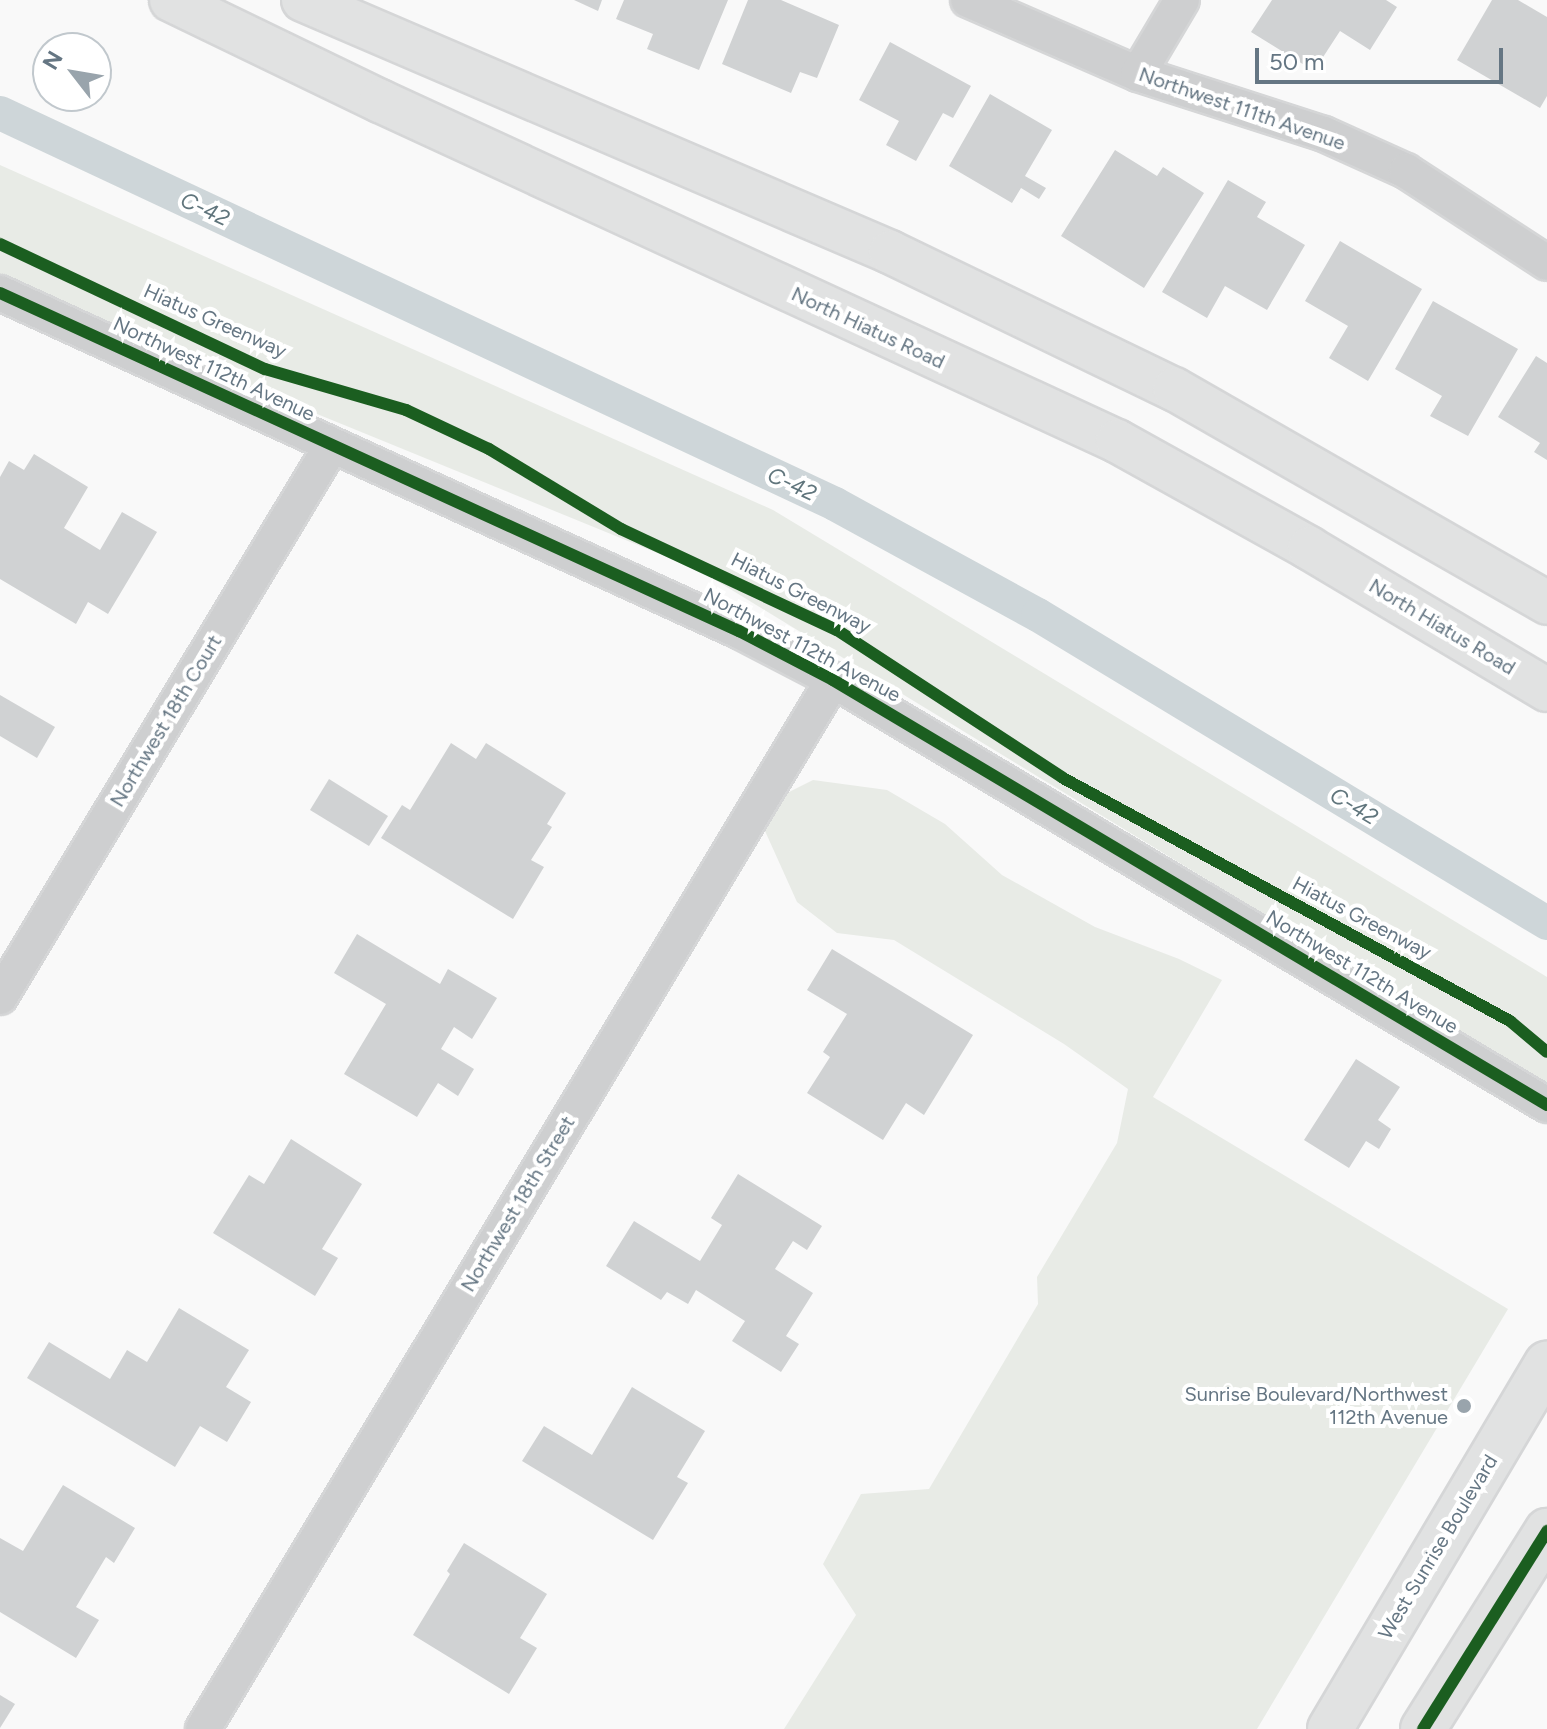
<!DOCTYPE html>
<html>
<head>
<meta charset="utf-8">
<style>
  body { margin:0 }
  #map { position:relative; width:1547px; height:1729px; overflow:hidden; background:#f9f9f9; font-family:Figtree,sans-serif }
  div>[style] { position:absolute }
  [style*='--x'] { left:calc(var(--x)*1px); top:calc(var(--y)*1px); width:calc(var(--w)*1px); rotate:calc(var(--a)*1deg) }
  .green>* { inset:0; background:#e8ebe6 }
  .canal>* { height:34px; margin:-17px; padding:0 17px; transform-origin:17px; border-radius:17px; background:#ced6d9 }
  .building>* { inset:0; background:#d0d2d3 }
  .roads { filter:drop-shadow(2px 0 #d5d6d7) drop-shadow(-2px 0 #d5d6d7) drop-shadow(0 2px #d5d6d7) drop-shadow(0 -2px #d5d6d7) }
  .minor>* { height:34px; margin:-17px; padding:0 17px; transform-origin:17px; border-radius:17px; background:#cecfd0 }
  .major>* { height:42px; margin:-21px; padding:0 21px; transform-origin:21px; border-radius:21px; background:#e1e2e2 }
  .highway>* { height:44px; margin:-22px; padding:0 22px; transform-origin:22px; border-radius:22px; background:#e1e2e2 }
  .cycleway>* { height:12px; margin:-6px; padding:0 6px; transform-origin:6px; border-radius:6px; background:#1b5e20 }
  .dots>* { width:22px; height:22px; translate:-50% -50%; box-sizing:border-box; border:4px solid #fff; border-radius:50% }
  span { translate:-50% -50%; white-space:nowrap; text-align:center; line-height:1.15; -webkit-text-stroke:8px #fff; paint-order:stroke }
  .street-label { font-size:20px; color:#657683 }
  .poi-label { font-size:20px; color:#657683 }
  .right { translate:-100% -50%; text-align:right }
  .water-label { font-size:22px; color:#60757c; font-style:italic }
  .north { position:absolute; left:32px; top:32px; width:80px; height:80px; box-sizing:border-box; background:#fff; border:2px solid #c1c8cd; border-radius:50%; rotate:301deg; font-size:22px; font-weight:700; line-height:32px; text-align:center; color:#657683 }
  .north::after { content:''; display:block; margin:auto; width:28px; height:36px; background:#99a4ac; clip-path:polygon(50% 0,100% 100%,50% 72%,0 100%) }
  .scale { position:absolute; left:1255px; top:48px; width:248px; height:36px; box-sizing:border-box; border:4px solid #657683; border-top:0; padding-left:10px; font-size:24px; line-height:28px; white-space:nowrap; color:#657683; -webkit-text-stroke:6px #fff; paint-order:stroke }
</style>
</head>
<body>
<div id="map">
  <div class="green">
    <i style="clip-path:polygon(0 165px,773px 510px,1547px 977px,1547px 1087px,699px 570px,72px 314px,0 276px)"></i>
    <i style="clip-path:polygon(813px 780px,887px 790px,945px 824px,1002px 875px,1095px 927px,1179px 959px,1222px 980px,1153px 1097px,1508px 1309px,1257px 1729px,784px 1729px,856px 1615px,823px 1564px,861px 1494px,929px 1489px,1038px 1304px,1037px 1277px,1117px 1143px,1128px 1089px,1064px 1044px,894px 940px,837px 933px,797px 902px,765px 831px,785px 794px)"></i>
  </div>
  <div class="canal">
    <i style="--x:0;--y:113;--w:922;--a:25.09"></i>
    <i style="--x:835;--y:504;--w:231;--a:28.7"></i>
    <i style="--x:1038;--y:615;--w:595;--a:31.18"></i>
  </div>
  <div class="building">
    <i style="clip-path:polygon(574px 0,602px 0,598px 11px)"></i>
    <i style="clip-path:polygon(624px 0,728px 0,699px 70px,647px 49px,653px 34px,616px 19px)"></i>
    <i style="clip-path:polygon(748px 0,781px 0,839px 25px,817px 78px,800px 72px,791px 93px,722px 64px)"></i>
    <i style="clip-path:polygon(1272px 0,1386px 0,1397px 7px,1370px 50px,1340px 31px,1314px 71px,1251px 32px)"></i>
    <i style="clip-path:polygon(1492px 0,1518px 0,1547px 17px,1547px 96px,1540px 108px,1457px 60px)"></i>
    <i style="clip-path:polygon(890px 42px,971px 86px,953px 118px,943px 113px,916px 161px,886px 145px,899px 121px,859px 100px)"></i>
    <i style="clip-path:polygon(990px 94px,1052px 130px,1025px 176px,1046px 188px,1039px 199px,1021px 188px,1012px 203px,949px 166px)"></i>
    <i style="clip-path:polygon(1115px 150px,1157px 176px,1163px 167px,1204px 193px,1144px 288px,1061px 236px)"></i>
    <i style="clip-path:polygon(1228px 180px,1266px 202px,1257px 217px,1305px 245px,1267px 310px,1225px 286px,1207px 318px,1162px 292px)"></i>
    <i style="clip-path:polygon(1340px 241px,1422px 289px,1368px 381px,1329px 358px,1348px 326px,1305px 301px)"></i>
    <i style="clip-path:polygon(1433px 301px,1518px 349px,1468px 436px,1430px 416px,1442px 396px,1395px 369px)"></i>
    <i style="clip-path:polygon(1536px 356px,1547px 363px,1547px 460px,1534px 452px,1540px 443px,1498px 417px)"></i>
    <i style="clip-path:polygon(34px 454px,88px 487px,64px 528px,100px 550px,122px 512px,157px 532px,108px 614px,88px 602px,76px 624px,0 579px,0 477px,9px 461px,24px 470px)"></i>
    <i style="clip-path:polygon(0 695px,55px 727px,37px 758px,0 736px)"></i>
    <i style="clip-path:polygon(451px 743px,476px 759px,486px 743px,566px 793px,547px 824px,552px 827px,531px 860px,544px 867px,513px 919px,381px 838px,402px 805px,410px 810px)"></i>
    <i style="clip-path:polygon(329px 779px,388px 816px,369px 846px,310px 810px)"></i>
    <i style="clip-path:polygon(357px 934px,440px 984px,448px 969px,497px 998px,472px 1039px,454px 1027px,441px 1049px,474px 1069px,458px 1096px,438px 1083px,417px 1117px,344px 1074px,386px 1004px,334px 973px)"></i>
    <i style="clip-path:polygon(832px 949px,973px 1035px,924px 1115px,906px 1103px,883px 1140px,807px 1093px,830px 1057px,823px 1052px,847px 1014px,807px 990px)"></i>
    <i style="clip-path:polygon(1356px 1059px,1400px 1087px,1378px 1120px,1391px 1129px,1379px 1149px,1366px 1141px,1349px 1168px,1304px 1140px)"></i>
    <i style="clip-path:polygon(291px 1139px,362px 1184px,322px 1249px,338px 1258px,315px 1296px,213px 1233px,249px 1175px,264px 1184px)"></i>
    <i style="clip-path:polygon(738px 1174px,822px 1226px,807px 1250px,793px 1241px,775px 1269px,813px 1293px,786px 1336px,799px 1344px,781px 1372px,732px 1341px,745px 1321px,696px 1290px,688px 1304px,667px 1292px,661px 1300px,606px 1266px,634px 1221px,700px 1261px,722px 1225px,711px 1218px)"></i>
    <i style="clip-path:polygon(179px 1308px,249px 1350px,226px 1387px,251px 1402px,227px 1442px,200px 1426px,175px 1467px,27px 1378px,49px 1342px,110px 1379px,127px 1350px,147px 1362px)"></i>
    <i style="clip-path:polygon(632px 1387px,705px 1431px,677px 1477px,688px 1483px,653px 1540px,522px 1461px,544px 1426px,592px 1455px)"></i>
    <i style="clip-path:polygon(63px 1485px,135px 1528px,114px 1563px,106px 1557px,76px 1607px,99px 1620px,76px 1658px,0 1612px,0 1538px,23px 1551px)"></i>
    <i style="clip-path:polygon(464px 1543px,547px 1594px,520px 1638px,537px 1648px,509px 1694px,413px 1635px,450px 1574px,447px 1571px)"></i>
    <i style="clip-path:polygon(0 1695px,15px 1704px,0 1728px)"></i>
  </div>
  <div class="roads">
    <div class="minor">
      <i style="--x:968;--y:0;--w:185;--a:23.5"></i>
      <i style="--x:1138;--y:74;--w:195;--a:17.9"></i>
      <i style="--x:1324;--y:134;--w:90;--a:24.3"></i>
      <i style="--x:1406;--y:171;--w:168;--a:33.1"></i>
      <i style="--x:1138;--y:74;--w:86;--a:-59.3"></i>
      <i style="--x:0;--y:293;--w:813;--a:24.58"></i>
      <i style="--x:739;--y:631;--w:106;--a:27.5"></i>
      <i style="--x:833;--y:680;--w:831;--a:30.76"></i>
      <i style="--x:0;--y:997;--w:644;--a:-58.98"></i>
      <i style="--x:203;--y:1729;--w:1224;--a:-59.01"></i>
    </div>
    <div class="major">
      <i style="--x:171;--y:0;--w:232;--a:25.8"></i>
      <i style="--x:380;--y:101;--w:812;--a:24.77"></i>
      <i style="--x:1117;--y:441;--w:220;--a:29.1"></i>
      <i style="--x:1309;--y:548;--w:277;--a:30.8"></i>
      <i style="--x:303;--y:0;--w:639;--a:23.23"></i>
      <i style="--x:890;--y:252;--w:315;--a:25.8"></i>
      <i style="--x:1174;--y:389;--w:430;--a:29.8"></i>
    </div>
    <div class="highway">
      <i style="--x:1330;--y:1729;--w:425;--a:-59.3"></i>
      <i style="--x:1423;--y:1729;--w:234;--a:-57.9"></i>
    </div>
  </div>
  <div class="cycleway">
    <i style="--x:0;--y:244;--w:293;--a:25.3"></i>
    <i style="--x:265;--y:369;--w:147;--a:16.2"></i>
    <i style="--x:406;--y:410;--w:92;--a:25.2"></i>
    <i style="--x:489;--y:449;--w:154;--a:31.2"></i>
    <i style="--x:621;--y:529;--w:238;--a:25.1"></i>
    <i style="--x:837;--y:630;--w:270;--a:33.2"></i>
    <i style="--x:1063;--y:778;--w:509;--a:28.53"></i>
    <i style="--x:1510;--y:1021;--w:48;--a:40"></i>
    <i style="--x:0;--y:293;--w:813;--a:24.58"></i>
    <i style="--x:739;--y:631;--w:106;--a:27.5"></i>
    <i style="--x:833;--y:680;--w:831;--a:30.76"></i>
    <i style="--x:1423;--y:1729;--w:234;--a:-57.9"></i>
  </div>
  <div class="dots">
    <i style="left:1464px;top:1406px;background:#99a4ac"></i>
  </div>
  <div class="street-label">
    <span style="left:1242px;top:109px;rotate:19deg">Northwest 111th Avenue</span>
    <span style="left:215px;top:321px;rotate:24deg">Hiatus Greenway</span>
    <span style="left:868px;top:328px;rotate:25deg">North Hiatus Road</span>
    <span style="left:214px;top:369px;rotate:25deg">Northwest 112th Avenue</span>
    <span style="left:801px;top:593px;rotate:27deg">Hiatus Greenway</span>
    <span style="left:1442px;top:627px;rotate:31deg">North Hiatus Road</span>
    <span style="left:802px;top:645px;rotate:28deg">Northwest 112th Avenue</span>
    <span style="left:166px;top:721px;rotate:-59deg">Northwest 18th Court</span>
    <span style="left:1362px;top:918px;rotate:28deg">Hiatus Greenway</span>
    <span style="left:1362px;top:972px;rotate:31deg">Northwest 112th Avenue</span>
    <span style="left:518px;top:1204px;rotate:-59deg">Northwest 18th Street</span>
    <span style="left:1438px;top:1547px;rotate:-59deg">West Sunrise Boulevard</span>
  </div>
  <div class="poi-label">
    <span class="right" style="left:1448px;top:1406px">Sunrise Boulevard/Northwest<br>112th Avenue</span>
  </div>
  <div class="water-label">
    <span style="left:205px;top:209px;rotate:25deg">C-42</span>
    <span style="left:792px;top:484px;rotate:25deg">C-42</span>
    <span style="left:1354px;top:806px;rotate:31deg">C-42</span>
  </div>
  <div class="north">N</div>
  <div class="scale">50 m</div>
</div>
</body>
</html>
